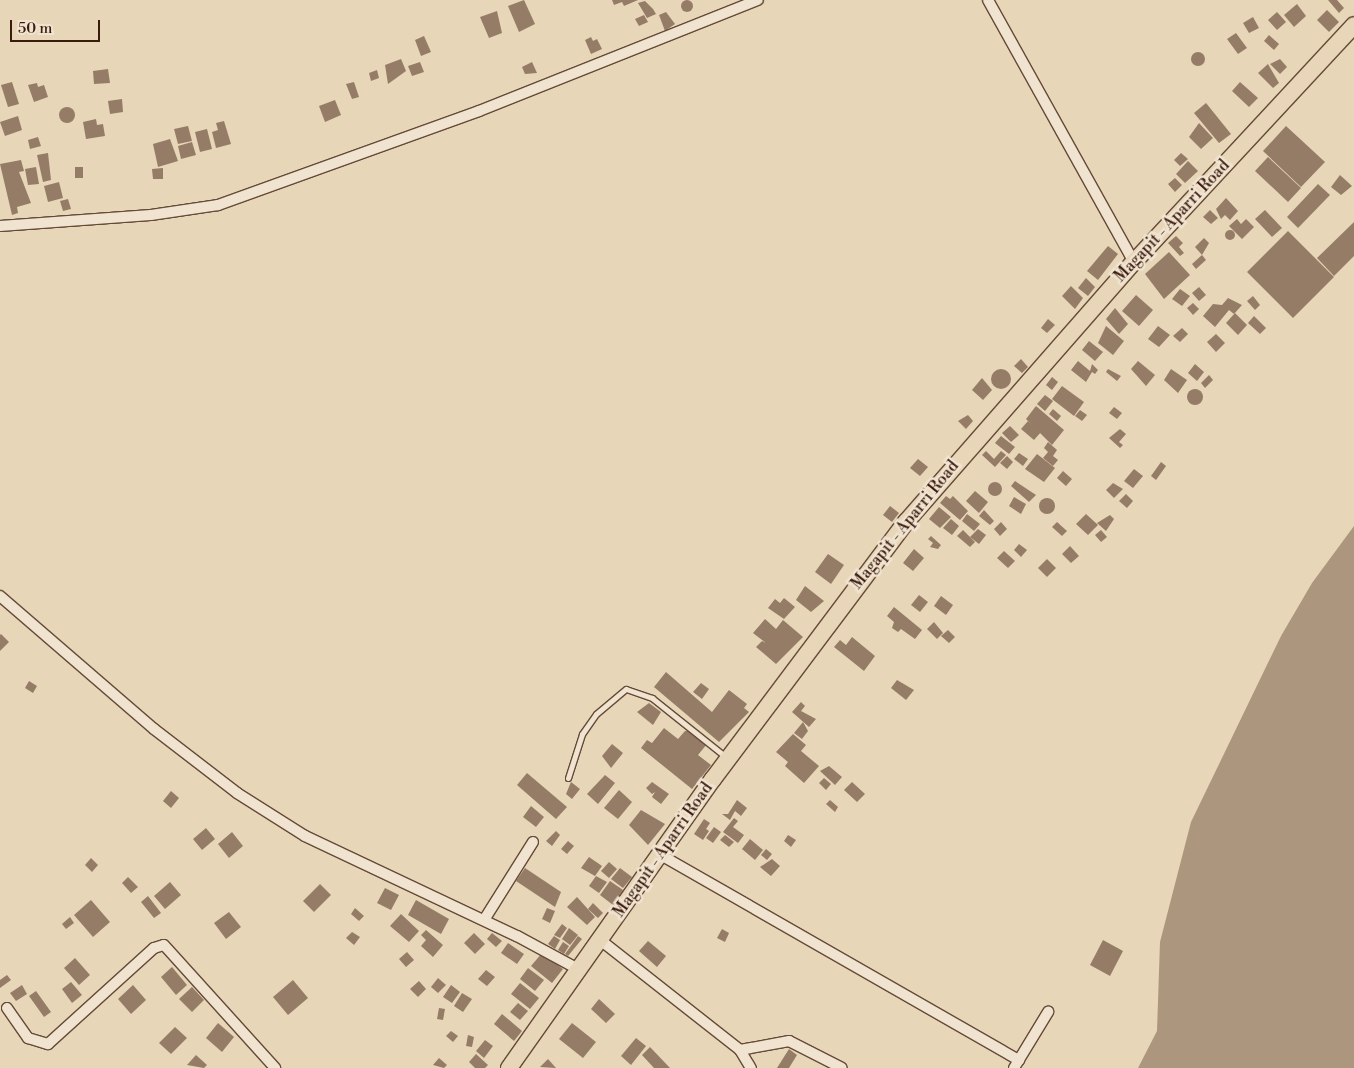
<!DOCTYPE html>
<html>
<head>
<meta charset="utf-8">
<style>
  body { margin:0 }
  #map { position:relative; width:1354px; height:1068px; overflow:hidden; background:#e8d6b8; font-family:"Libre Bodoni",serif }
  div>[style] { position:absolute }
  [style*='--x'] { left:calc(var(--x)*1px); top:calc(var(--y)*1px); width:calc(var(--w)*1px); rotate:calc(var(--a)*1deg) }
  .water>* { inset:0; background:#ad967e }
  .building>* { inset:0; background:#957c66 }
  .round { border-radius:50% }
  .roads { filter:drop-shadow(1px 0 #664a38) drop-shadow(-1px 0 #664a38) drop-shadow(0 1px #664a38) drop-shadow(0 -1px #664a38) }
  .lane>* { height:5px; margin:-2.5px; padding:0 2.5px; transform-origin:2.5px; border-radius:2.5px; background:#f0e4d1 }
  .street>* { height:10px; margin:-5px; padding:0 5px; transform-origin:5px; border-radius:5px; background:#f0e4d1 }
  .primary>* { height:16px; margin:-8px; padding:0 8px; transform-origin:8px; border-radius:8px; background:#e8d6b8 }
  span { translate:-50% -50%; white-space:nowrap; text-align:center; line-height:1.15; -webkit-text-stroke:5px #f0e4d1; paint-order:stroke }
  .street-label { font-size:16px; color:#3b1b0e }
  .scale { position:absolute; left:10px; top:20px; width:90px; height:22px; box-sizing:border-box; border:2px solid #3b1b0e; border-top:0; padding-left:6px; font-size:15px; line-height:18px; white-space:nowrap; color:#3b1b0e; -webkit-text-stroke:4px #f0e4d1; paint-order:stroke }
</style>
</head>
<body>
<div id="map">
  <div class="water">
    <i style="clip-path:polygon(1354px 526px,1354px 1068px,1138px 1068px,1157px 1031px,1160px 942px,1191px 822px,1281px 636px,1312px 583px)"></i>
  </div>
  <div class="building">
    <i class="round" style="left:681px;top:0;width:12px;height:12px"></i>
    <i style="clip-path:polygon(524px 0,535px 24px,519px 32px,508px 6px)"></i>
    <i style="clip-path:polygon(612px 0,638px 0,624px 6px,622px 2px,614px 5px)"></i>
    <i style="clip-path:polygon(1328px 0,1337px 0,1344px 8px,1339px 13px)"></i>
    <i style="clip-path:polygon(645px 1px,653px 9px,656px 14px,647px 18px,638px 3px)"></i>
    <i style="clip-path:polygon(1297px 4px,1306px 16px,1294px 27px,1284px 15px)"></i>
    <i style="clip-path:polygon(1327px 10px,1339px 22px,1329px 32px,1317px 20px)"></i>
    <i style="clip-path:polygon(497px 11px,502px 33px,489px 38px,480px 17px)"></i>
    <i style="clip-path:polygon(666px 12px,675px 24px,665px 31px,659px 15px)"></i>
    <i style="clip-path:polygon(1277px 12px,1286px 22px,1277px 30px,1268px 20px)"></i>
    <i style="clip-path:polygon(644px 15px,648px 22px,639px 26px,635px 19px)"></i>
    <i style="clip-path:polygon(1253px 17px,1259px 28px,1249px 33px,1243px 23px)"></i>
    <i style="clip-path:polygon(1236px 33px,1247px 48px,1238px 54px,1227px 39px)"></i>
    <i style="clip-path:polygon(1269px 35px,1279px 44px,1274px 50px,1264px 41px)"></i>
    <i style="clip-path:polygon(424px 36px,431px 52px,421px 56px,415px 40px)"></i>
    <i style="clip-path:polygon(591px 37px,593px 41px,597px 39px,602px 49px,591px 54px,585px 40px)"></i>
    <i class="round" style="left:1191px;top:52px;width:14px;height:14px"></i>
    <i style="clip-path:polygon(401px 59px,406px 71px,388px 84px,385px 65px)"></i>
    <i style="clip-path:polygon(1280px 59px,1287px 67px,1280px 74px,1270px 64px)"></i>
    <i style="clip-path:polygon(420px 62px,424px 72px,412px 76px,408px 66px)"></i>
    <i style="clip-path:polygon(532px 62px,537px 73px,525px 74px,522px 67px)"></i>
    <i style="clip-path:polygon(1268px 64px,1279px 83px,1273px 88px,1258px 73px)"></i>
    <i style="clip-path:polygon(108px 69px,110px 83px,94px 84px,93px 71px)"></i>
    <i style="clip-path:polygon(377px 70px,379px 78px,371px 81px,369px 73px)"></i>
    <i style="clip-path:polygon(12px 82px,19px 104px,8px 107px,1px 85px)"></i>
    <i style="clip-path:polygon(354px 82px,359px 97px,352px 99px,346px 84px)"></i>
    <i style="clip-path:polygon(1240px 82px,1258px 98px,1249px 107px,1232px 91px)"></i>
    <i style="clip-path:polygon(37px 83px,38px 87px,44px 85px,48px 97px,34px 102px,28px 85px)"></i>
    <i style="clip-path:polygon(122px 99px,123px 112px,110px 114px,108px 101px)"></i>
    <i style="clip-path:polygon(335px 100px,341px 115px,325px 122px,319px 106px)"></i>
    <i style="clip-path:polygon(1206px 103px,1231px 134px,1219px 143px,1194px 113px)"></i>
    <i class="round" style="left:59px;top:107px;width:16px;height:16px"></i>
    <i style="clip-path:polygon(18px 116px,22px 130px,5px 136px,0 122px)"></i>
    <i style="clip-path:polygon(96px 119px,97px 125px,103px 124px,105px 136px,86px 139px,83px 122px)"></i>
    <i style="clip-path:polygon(224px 121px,231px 144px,216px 148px,212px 132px,218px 130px,216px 123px)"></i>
    <i style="clip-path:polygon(1199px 123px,1213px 138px,1201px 149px,1189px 137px)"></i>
    <i style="clip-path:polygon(188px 126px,192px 141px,178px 144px,174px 129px)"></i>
    <i style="clip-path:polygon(1286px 126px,1325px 162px,1301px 187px,1263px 151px)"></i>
    <i style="clip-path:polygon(207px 129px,212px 149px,200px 152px,195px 132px)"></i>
    <i style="clip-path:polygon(38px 137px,41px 146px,30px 149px,28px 140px)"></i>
    <i style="clip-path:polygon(170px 139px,178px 161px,158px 167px,153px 144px)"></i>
    <i style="clip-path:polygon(192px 142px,196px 155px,181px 159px,178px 146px)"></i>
    <i style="clip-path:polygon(48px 153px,51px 180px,43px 182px,37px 155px)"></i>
    <i style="clip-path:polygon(1181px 153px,1188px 159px,1180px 166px,1174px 160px)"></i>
    <i style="clip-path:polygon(1268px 157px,1301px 188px,1288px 202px,1255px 171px)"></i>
    <i style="clip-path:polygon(21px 160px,24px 171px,19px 172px,31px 203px,17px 207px,18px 213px,12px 215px,0 164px)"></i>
    <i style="clip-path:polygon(1188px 161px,1198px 171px,1185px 183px,1176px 174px)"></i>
    <i style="clip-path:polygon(36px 167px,39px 184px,28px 185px,25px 169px)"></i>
    <i style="clip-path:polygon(75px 167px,83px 167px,83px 178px,75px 178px)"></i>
    <i style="clip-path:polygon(163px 168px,163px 179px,153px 179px,152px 169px)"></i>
    <i style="clip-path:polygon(1340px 175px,1352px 186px,1341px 195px,1331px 187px)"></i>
    <i style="clip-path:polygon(1175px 178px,1182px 185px,1175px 192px,1168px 184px)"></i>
    <i style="clip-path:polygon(59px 182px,63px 198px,48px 202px,44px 186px)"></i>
    <i style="clip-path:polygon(1318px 184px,1330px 195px,1298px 228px,1287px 217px)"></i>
    <i style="clip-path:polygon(1226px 198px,1238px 211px,1230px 220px,1225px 215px,1221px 219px,1216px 209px)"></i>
    <i style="clip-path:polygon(68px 199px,71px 209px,63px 211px,60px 201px)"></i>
    <i style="clip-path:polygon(1210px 210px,1218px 218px,1211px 224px,1203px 217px)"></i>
    <i style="clip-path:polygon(1265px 210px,1282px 228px,1272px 237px,1255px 219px)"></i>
    <i style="clip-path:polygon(1237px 219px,1241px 224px,1246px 219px,1254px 227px,1242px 239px,1229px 226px)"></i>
    <i style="clip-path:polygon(1354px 222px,1354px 256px,1334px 276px,1317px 258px)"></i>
    <i class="round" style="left:1225px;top:230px;width:10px;height:10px"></i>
    <i style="clip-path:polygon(1288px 231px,1334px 277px,1293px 318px,1247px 272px)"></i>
    <i style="clip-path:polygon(1176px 236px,1183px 243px,1179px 247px,1184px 253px,1180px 256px,1168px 243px)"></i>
    <i style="clip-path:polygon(1204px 238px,1209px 243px,1202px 255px,1195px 247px)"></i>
    <i style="clip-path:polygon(1108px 246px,1118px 254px,1098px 280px,1087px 271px)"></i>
    <i style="clip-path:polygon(1169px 252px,1190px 275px,1164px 299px,1145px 274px)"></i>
    <i style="clip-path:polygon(1202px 255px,1206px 260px,1196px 269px,1192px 264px)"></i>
    <i style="clip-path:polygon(1086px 278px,1095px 287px,1088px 296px,1078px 288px)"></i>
    <i style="clip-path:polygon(1071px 286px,1083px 298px,1075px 309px,1062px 296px)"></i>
    <i style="clip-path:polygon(1199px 287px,1206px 295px,1199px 301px,1192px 293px)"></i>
    <i style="clip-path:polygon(1180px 289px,1190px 296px,1182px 306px,1172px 299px)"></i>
    <i style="clip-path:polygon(1136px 295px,1153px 310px,1139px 326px,1122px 311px)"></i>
    <i style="clip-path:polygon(1253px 296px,1260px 305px,1255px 310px,1247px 301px)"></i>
    <i style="clip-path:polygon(1228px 298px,1242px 305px,1234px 314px,1229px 310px,1215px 327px,1203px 316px,1213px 304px,1222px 305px)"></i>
    <i style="clip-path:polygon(1193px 303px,1199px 309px,1193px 315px,1187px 308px)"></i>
    <i style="clip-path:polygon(1115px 308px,1128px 324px,1119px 334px,1106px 319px)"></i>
    <i style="clip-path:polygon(1235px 313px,1247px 325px,1238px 335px,1226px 323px)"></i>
    <i style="clip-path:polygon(1254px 316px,1266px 328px,1260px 334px,1248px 323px)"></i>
    <i style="clip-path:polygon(1048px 319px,1055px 325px,1047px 333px,1041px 328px)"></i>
    <i style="clip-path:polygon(1106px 326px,1124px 341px,1113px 355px,1098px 343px)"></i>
    <i style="clip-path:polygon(1158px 326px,1170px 335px,1159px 347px,1148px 339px)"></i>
    <i style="clip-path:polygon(1182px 328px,1188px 334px,1180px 342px,1173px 336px)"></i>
    <i style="clip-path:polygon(1216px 334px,1225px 343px,1216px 352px,1207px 342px)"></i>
    <i style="clip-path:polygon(1089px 341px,1103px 352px,1095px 361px,1082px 350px)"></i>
    <i style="clip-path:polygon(1021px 359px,1028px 367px,1022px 373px,1014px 366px)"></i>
    <i style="clip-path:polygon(1078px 361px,1090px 371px,1092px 364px,1098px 370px,1095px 374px,1092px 372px,1086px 382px,1071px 370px)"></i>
    <i style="clip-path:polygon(1138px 361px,1155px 375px,1146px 386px,1131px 369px)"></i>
    <i style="clip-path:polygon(1195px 364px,1204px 372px,1197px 381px,1188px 373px)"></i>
    <i style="clip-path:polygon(1108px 369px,1121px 376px,1117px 381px,1106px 372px)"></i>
    <i style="clip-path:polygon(1171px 369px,1187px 380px,1178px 393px,1164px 380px)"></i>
    <i class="round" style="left:991px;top:369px;width:20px;height:20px"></i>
    <i style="clip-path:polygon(1209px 375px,1213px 380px,1205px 388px,1201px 383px)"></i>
    <i style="clip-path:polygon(1052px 377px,1058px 382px,1052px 390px,1046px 385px)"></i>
    <i style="clip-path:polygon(982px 378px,992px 390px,983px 400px,972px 390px)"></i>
    <i style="clip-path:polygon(1062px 386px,1084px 402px,1074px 416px,1052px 399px)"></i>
    <i class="round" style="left:1187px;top:389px;width:16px;height:16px"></i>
    <i style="clip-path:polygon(1045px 395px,1053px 401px,1045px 411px,1037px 404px)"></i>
    <i style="clip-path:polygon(1036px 406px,1064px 430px,1052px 445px,1026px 419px)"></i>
    <i style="clip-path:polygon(1114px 407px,1122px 413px,1117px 419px,1109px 413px)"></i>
    <i style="clip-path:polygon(1053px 409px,1061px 416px,1057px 421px,1049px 414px)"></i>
    <i style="clip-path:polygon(1080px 410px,1087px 415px,1082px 421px,1075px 416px)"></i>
    <i style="clip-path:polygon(968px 415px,973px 421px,966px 429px,958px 421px)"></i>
    <i style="clip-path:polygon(1028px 421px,1041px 432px,1034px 440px,1021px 429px)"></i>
    <i style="clip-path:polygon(1010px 426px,1019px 435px,1011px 442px,1002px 433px)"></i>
    <i style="clip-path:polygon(1120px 429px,1126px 434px,1119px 442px,1123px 445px,1120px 448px,1109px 438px)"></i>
    <i style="clip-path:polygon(1001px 436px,1015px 447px,1009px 454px,995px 443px)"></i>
    <i style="clip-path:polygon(1048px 442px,1057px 450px,1053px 456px,1058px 460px,1053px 466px,1043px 458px,1048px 452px,1044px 448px)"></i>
    <i style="clip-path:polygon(986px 451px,994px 459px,1001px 451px,1006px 455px,995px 467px,982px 455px)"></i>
    <i style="clip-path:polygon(1019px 453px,1028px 459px,1023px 466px,1014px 459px)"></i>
    <i style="clip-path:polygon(1037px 454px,1055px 468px,1044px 482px,1025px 469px)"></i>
    <i style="clip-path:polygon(1007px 456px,1013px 462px,1007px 469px,1000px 463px)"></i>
    <i style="clip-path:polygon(918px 459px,928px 467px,920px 476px,910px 468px)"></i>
    <i style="clip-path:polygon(1161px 462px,1166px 466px,1156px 480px,1151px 476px)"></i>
    <i style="clip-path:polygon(1134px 469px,1143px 476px,1133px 488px,1124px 481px)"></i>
    <i style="clip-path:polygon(1063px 471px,1072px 479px,1066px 486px,1057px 478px)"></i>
    <i style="clip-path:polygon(1015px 481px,1036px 495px,1029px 502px,1011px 486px)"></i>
    <i class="round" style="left:988px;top:482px;width:14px;height:14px"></i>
    <i style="clip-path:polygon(1113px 483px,1123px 489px,1114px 498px,1106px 490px)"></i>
    <i style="clip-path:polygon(975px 491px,988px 502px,979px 513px,966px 501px)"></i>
    <i style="clip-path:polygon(1126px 494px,1133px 501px,1127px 508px,1119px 501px)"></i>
    <i style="clip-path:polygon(946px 496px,950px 499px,953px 496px,968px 511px,960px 520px,940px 503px)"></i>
    <i style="clip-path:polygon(1014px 497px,1026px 504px,1021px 514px,1009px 506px)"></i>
    <i class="round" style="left:1039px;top:498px;width:16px;height:16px"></i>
    <i style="clip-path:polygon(890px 506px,899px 513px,892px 522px,883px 515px)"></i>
    <i style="clip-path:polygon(939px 507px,951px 517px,940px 528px,929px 519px)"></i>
    <i style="clip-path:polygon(984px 510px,994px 521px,990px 525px,979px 516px)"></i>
    <i style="clip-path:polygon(967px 514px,980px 524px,974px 531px,962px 521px)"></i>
    <i style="clip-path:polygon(1086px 514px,1098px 525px,1088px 535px,1076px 524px)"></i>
    <i style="clip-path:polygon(1110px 515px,1114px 519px,1106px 531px,1097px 523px)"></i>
    <i style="clip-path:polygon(951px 519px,959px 526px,952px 535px,943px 528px)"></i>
    <i style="clip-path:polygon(1001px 522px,1007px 529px,1000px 536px,994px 529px)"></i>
    <i style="clip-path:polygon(1057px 522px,1067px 531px,1062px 536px,1052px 527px)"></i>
    <i style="clip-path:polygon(978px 529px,986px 535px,979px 544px,970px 537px)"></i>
    <i style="clip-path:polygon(963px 530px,975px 542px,970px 547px,957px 536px)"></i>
    <i style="clip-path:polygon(1101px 530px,1107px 537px,1101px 542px,1095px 535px)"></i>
    <i style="clip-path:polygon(931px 536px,941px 545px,938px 549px,930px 547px,933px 543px,928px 539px)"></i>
    <i style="clip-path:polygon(1019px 544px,1027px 550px,1021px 557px,1014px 550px)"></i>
    <i style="clip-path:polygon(1070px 546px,1079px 556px,1071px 563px,1062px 554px)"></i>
    <i style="clip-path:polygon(914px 549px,924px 558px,913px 571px,903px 563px)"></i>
    <i style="clip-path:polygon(1004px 551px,1015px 561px,1008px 568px,997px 558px)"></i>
    <i style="clip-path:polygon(828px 554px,844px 565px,831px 584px,815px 572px)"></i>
    <i style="clip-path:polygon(1047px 559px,1056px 568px,1047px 577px,1038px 568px)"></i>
    <i style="clip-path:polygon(805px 586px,824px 601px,811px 612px,796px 600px)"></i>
    <i style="clip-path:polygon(919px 595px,928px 602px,920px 612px,911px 605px)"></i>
    <i style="clip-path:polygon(941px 596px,953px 605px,946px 615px,934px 606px)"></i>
    <i style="clip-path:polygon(784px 598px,795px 607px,784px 619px,768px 608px,775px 599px,780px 603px)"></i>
    <i style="clip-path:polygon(894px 607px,922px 630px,915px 639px,901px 629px,898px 632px,892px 628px,894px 622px,887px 616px)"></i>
    <i style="clip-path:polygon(765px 619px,776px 629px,783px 620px,803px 637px,776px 664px,756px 647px,762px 641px,766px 643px,753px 633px)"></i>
    <i style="clip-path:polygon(934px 622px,943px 633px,937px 639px,927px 629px)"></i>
    <i style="clip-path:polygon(948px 630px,955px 637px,949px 643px,941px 636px)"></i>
    <i style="clip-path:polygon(1px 634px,9px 642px,0 651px,0 635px)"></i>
    <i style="clip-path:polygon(852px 637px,875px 656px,864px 671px,834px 647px,840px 640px,846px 645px)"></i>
    <i style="clip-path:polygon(666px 672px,712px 712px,729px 690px,747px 704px,744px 708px,749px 712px,719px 742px,654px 687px)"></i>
    <i style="clip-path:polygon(897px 680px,914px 690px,906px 700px,891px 688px)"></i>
    <i style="clip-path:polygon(29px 681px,37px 686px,33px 693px,25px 688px)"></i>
    <i style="clip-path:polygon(701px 683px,709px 689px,702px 699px,693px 692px)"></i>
    <i style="clip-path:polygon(801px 702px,805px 706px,801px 711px,816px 719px,809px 727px,792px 712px)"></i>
    <i style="clip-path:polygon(649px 703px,661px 712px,653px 725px,637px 712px)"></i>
    <i style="clip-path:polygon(803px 722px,808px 731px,802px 739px,794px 733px)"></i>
    <i style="clip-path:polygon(664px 728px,678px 739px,685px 731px,690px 731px,707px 744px,698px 755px,711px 765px,692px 789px,641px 748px,647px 740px,652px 743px)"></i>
    <i style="clip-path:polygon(793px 734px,806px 745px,801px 751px,819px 766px,804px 783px,785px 766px,788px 762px,776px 752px)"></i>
    <i style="clip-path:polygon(612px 744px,623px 753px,611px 768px,602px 756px)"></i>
    <i style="clip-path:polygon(829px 766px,842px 777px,835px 785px,820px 771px)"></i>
    <i style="clip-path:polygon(527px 773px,567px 807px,556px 819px,517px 785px)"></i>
    <i style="clip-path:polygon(605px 775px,615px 783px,598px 804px,587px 794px)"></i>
    <i style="clip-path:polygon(824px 778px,831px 784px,826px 790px,819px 783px)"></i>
    <i style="clip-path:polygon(571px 782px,580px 789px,572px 799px,566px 794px)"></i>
    <i style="clip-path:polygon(652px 782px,669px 794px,661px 804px,652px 797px,655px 792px,652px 794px,646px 788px)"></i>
    <i style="clip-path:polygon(852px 782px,865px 794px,857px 802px,844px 790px)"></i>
    <i style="clip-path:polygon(619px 790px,632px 802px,618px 819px,604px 808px)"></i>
    <i style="clip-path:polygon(171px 791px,179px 798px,171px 808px,163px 801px)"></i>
    <i style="clip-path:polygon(737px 800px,747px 808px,741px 816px,735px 811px,730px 820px,722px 814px,728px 814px)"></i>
    <i style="clip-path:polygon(830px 800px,838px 807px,835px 812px,826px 804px)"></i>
    <i style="clip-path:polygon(531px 806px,544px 817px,536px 827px,523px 817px)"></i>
    <i style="clip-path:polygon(641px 810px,665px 824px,648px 845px,629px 825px)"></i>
    <i style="clip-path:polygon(734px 818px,738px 821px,733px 827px,744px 835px,738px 843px,723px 832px)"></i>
    <i style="clip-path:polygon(704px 819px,710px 823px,706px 829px,709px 831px,703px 840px,694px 834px)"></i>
    <i style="clip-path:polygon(714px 827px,721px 832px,713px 843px,706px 838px)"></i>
    <i style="clip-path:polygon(206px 828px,215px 839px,202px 850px,193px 839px)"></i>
    <i style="clip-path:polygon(556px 831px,560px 835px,552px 846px,546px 841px)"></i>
    <i style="clip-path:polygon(232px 832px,243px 846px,229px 858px,218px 844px)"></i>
    <i style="clip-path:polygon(725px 835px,734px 842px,729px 847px,720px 840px)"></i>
    <i style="clip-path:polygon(788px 835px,796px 840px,791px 847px,784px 841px)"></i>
    <i style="clip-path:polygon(750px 839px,763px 850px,755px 860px,742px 849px)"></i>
    <i style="clip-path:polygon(568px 841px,574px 846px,567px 854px,561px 849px)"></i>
    <i style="clip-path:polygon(766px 849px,772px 854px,767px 860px,761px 855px)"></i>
    <i style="clip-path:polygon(589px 857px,602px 866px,595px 876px,581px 868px)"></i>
    <i style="clip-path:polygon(91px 858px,98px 865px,92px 872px,85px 865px)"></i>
    <i style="clip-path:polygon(772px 859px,780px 866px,771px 876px,760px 867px)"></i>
    <i style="clip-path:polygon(609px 862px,617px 869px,609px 878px,601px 871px)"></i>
    <i style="clip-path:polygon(525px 868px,561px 892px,555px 907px,516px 881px)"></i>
    <i style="clip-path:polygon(620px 868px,632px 877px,623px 888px,611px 879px)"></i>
    <i style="clip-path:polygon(596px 876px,607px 882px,599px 893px,589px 886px)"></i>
    <i style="clip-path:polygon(128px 877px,138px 887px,131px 893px,122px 883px)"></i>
    <i style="clip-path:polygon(610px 881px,623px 890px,613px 905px,600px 895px)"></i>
    <i style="clip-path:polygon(170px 882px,181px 895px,165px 909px,154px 896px)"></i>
    <i style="clip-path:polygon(320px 884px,331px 895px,314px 912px,303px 901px)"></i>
    <i style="clip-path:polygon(385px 888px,399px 895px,391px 910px,377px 903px)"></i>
    <i style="clip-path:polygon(148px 896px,161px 913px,154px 918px,141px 902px)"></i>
    <i style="clip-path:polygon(577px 897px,595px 917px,587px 925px,567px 907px)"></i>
    <i style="clip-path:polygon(91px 900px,110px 922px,93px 937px,74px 915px)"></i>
    <i style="clip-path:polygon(416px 900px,449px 919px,441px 934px,408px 915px)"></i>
    <i style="clip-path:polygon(593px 903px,603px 913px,598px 918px,588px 909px)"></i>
    <i style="clip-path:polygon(355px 908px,364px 916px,359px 921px,351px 914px)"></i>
    <i style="clip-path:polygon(547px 908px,555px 911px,550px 923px,542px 919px)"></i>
    <i style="clip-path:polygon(229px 912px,241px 927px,226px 939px,214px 923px)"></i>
    <i style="clip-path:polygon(401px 914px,419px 931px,409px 942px,390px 926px)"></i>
    <i style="clip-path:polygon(70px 917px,74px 923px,66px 929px,62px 924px)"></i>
    <i style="clip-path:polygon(562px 924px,567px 928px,560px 938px,554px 935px)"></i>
    <i style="clip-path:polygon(569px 928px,578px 935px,570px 945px,562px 939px)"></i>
    <i style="clip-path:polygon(722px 929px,729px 933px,725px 942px,717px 938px)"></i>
    <i style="clip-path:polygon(426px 930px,443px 945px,433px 957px,421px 946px,426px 940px,421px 935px)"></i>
    <i style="clip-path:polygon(352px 932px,360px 937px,354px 945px,346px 938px)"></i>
    <i style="clip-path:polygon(474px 933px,485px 944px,475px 954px,464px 943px)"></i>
    <i style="clip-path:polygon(492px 933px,502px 941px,496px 947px,487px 939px)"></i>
    <i style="clip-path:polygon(554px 936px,560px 940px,555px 949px,548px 944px)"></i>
    <i style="clip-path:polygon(578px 936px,582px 939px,568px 956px,565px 954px)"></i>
    <i style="clip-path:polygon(1103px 940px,1123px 951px,1110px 976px,1090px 965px)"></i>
    <i style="clip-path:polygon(648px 941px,666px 956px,657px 967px,639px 951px)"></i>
    <i style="clip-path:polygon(563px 942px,569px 946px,564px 954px,558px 950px)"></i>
    <i style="clip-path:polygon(508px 943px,524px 954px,517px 964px,501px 953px)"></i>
    <i style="clip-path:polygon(407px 952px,414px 960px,406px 967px,399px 959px)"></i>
    <i style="clip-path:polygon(542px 953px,563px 969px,552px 983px,531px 966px)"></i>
    <i style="clip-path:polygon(75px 958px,90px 975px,79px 985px,64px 968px)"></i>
    <i style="clip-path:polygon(172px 967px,187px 985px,176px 995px,161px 977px)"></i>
    <i style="clip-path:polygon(528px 968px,544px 980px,535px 991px,520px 979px)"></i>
    <i style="clip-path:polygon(486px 970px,495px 977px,487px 986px,478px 979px)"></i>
    <i style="clip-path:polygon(7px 975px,11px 980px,0 988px,0 980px)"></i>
    <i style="clip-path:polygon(438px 978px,446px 985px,438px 993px,431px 987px)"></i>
    <i style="clip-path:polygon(293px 980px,308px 998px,288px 1015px,273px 997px)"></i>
    <i style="clip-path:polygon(419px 981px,426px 989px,418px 997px,410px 989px)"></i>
    <i style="clip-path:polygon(71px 982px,82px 995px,72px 1003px,62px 989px)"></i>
    <i style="clip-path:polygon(520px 983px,539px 998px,530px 1009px,511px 994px)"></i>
    <i style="clip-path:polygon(22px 985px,27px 994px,16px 1001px,10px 993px)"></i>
    <i style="clip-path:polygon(133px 985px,146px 1000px,131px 1014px,118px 999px)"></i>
    <i style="clip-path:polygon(451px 985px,460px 992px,452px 1003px,443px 997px)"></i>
    <i style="clip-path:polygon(192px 987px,204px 1000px,192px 1012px,179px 999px)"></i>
    <i style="clip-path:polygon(36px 991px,51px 1012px,44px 1017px,29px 996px)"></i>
    <i style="clip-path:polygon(462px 993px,472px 999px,463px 1012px,454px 1006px)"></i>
    <i style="clip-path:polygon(599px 999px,615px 1014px,606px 1023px,591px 1009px)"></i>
    <i style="clip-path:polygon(518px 1003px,528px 1011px,520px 1020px,510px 1012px)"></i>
    <i style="clip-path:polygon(439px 1008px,445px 1009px,443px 1020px,437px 1019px)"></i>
    <i style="clip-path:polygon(502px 1014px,522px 1031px,514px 1041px,494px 1024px)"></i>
    <i style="clip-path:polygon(218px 1023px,234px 1037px,222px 1052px,206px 1038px)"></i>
    <i style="clip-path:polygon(572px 1023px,596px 1042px,583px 1058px,559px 1039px)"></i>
    <i style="clip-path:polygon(175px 1027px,187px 1038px,171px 1054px,159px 1043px)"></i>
    <i style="clip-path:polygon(451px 1031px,458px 1036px,453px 1042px,446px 1036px)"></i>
    <i style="clip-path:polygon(468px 1035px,474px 1037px,472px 1047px,466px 1046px)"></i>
    <i style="clip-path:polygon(636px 1038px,646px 1046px,631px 1065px,621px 1056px)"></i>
    <i style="clip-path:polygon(485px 1040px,493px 1046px,484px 1058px,476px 1051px)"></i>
    <i style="clip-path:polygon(650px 1047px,670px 1068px,654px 1068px,642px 1055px)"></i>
    <i style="clip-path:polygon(789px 1049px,797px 1055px,789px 1068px,777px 1068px)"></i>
    <i style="clip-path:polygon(476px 1054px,488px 1065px,485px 1068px,475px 1068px,469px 1062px)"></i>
    <i style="clip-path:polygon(196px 1055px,207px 1065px,204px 1068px,187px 1065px)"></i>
    <i style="clip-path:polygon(439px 1058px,447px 1065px,444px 1068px,433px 1065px)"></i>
    <i style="clip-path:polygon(548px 1059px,556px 1068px,540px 1067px)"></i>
  </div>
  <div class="roads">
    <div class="lane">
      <i style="--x:568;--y:778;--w:46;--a:-72.3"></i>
      <i style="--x:582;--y:734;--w:24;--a:-55"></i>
      <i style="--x:596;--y:714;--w:39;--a:-40"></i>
      <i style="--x:626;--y:689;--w:28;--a:19"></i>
      <i style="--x:652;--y:698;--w:95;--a:38.6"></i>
    </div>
    <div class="street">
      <i style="--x:988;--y:0;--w:300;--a:60.9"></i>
      <i style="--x:0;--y:226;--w:151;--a:-4.2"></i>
      <i style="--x:151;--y:215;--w:68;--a:-8.5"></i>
      <i style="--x:218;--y:205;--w:277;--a:-19.8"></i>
      <i style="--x:479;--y:111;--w:300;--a:-21.7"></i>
      <i style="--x:0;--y:596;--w:203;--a:40.8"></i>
      <i style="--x:154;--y:729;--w:105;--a:37.6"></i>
      <i style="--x:237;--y:793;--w:80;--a:32.3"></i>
      <i style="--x:305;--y:836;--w:234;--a:25.3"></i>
      <i style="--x:517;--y:936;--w:72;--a:28.4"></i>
      <i style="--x:659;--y:854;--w:415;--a:29.8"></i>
      <i style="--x:484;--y:920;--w:92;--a:-57.9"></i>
      <i style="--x:599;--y:939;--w:179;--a:38.2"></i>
      <i style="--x:740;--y:1050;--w:21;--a:59"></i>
      <i style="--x:7;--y:1008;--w:37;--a:55"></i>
      <i style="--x:28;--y:1038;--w:21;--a:17"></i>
      <i style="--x:48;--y:1044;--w:143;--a:-42.2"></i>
      <i style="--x:154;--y:948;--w:10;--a:-17"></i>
      <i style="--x:164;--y:945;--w:166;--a:47.9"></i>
      <i style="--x:740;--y:1050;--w:50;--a:-10.4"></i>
      <i style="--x:789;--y:1041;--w:59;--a:27"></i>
      <i style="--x:1014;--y:1068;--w:66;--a:-58.7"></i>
    </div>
    <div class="primary">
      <i style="--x:509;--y:1068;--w:354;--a:-54.8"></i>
      <i style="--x:713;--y:779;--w:321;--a:-53.1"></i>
      <i style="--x:906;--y:522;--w:346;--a:-48.8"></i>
      <i style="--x:1134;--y:262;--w:323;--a:-47.1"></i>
    </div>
  </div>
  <div class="street-label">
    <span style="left:1172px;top:221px;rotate:-47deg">Magapit - Aparri Road</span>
    <span style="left:905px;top:525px;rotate:-51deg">Magapit - Aparri Road</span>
    <span style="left:663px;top:850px;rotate:-55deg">Magapit - Aparri Road</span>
  </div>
  <div class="scale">50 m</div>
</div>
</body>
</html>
